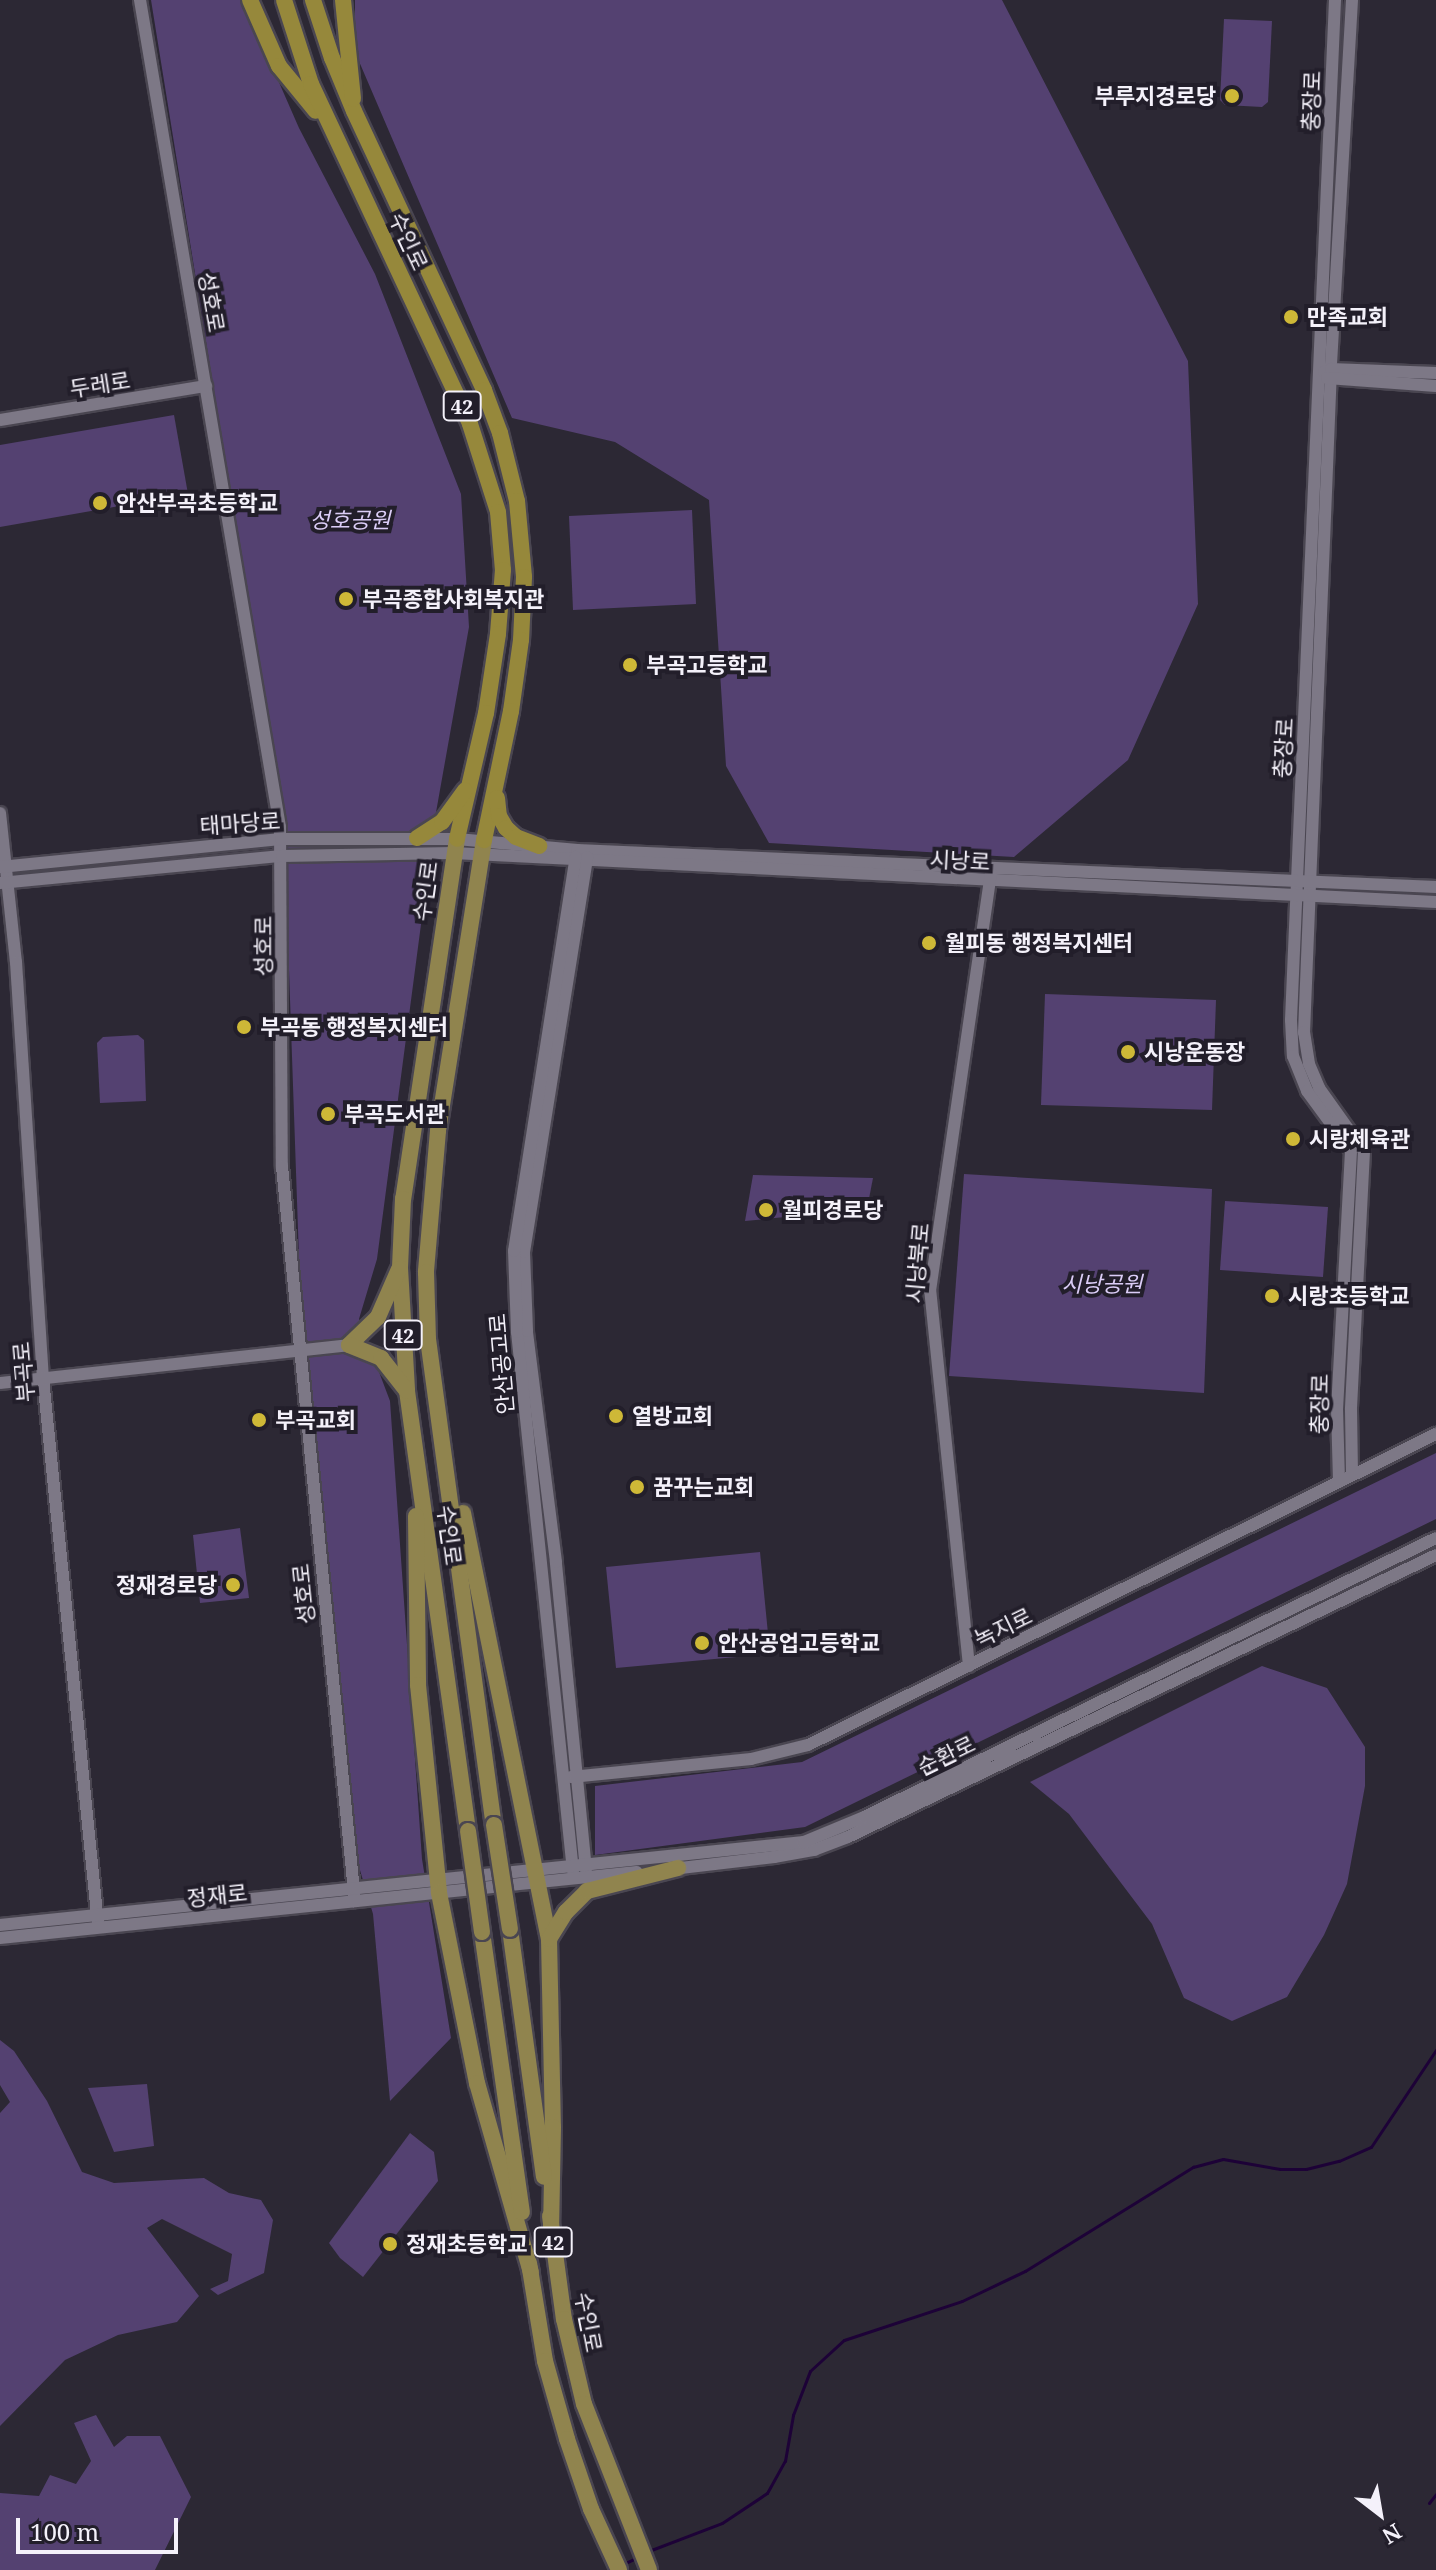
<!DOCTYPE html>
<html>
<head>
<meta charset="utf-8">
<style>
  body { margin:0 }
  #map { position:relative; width:1436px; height:2570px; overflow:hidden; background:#2c2834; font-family:"Noto Serif","Noto Sans KR",serif }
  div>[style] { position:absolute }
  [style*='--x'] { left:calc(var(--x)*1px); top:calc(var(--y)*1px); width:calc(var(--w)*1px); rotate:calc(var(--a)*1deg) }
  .green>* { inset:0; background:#544171 }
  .stream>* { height:3px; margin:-1.5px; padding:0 1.5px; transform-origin:1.5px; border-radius:1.5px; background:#1d0237 }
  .roads { filter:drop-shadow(2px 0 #4a4651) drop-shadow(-2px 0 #4a4651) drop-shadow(0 2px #4a4651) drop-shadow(0 -2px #4a4651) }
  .tertiary>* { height:12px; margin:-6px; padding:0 6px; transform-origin:6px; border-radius:6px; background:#7d7886 }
  .primary>* { height:16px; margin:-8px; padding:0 8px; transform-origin:8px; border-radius:8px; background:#90844e }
  .trunk>* { height:16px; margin:-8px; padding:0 8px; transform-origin:8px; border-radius:8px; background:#96883b }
  .bridges { filter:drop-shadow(2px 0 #4a4651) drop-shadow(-2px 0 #4a4651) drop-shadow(0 2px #4a4651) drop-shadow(0 -2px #4a4651) }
  .primary-bridge>* { height:16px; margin:-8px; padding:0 8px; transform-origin:8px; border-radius:8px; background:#90844e }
  .dots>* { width:22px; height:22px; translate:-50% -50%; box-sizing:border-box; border:4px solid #221e2a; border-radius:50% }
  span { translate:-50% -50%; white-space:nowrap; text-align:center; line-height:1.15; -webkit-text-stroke:8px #221e2a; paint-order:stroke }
  .shield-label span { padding:2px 6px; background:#221e2a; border:2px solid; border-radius:6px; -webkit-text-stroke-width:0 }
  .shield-label { font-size:20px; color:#f4f1fa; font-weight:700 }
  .poi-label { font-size:22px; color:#f4f1fa; font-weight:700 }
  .right { translate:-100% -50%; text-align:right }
  .left { translate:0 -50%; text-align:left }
  .street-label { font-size:22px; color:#f4f1fa }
  .park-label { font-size:22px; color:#dbcdf7; font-style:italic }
  .north { position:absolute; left:1340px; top:2474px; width:80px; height:80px; -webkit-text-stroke:6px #221e2a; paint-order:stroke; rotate:149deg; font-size:22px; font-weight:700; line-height:32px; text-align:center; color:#f4f1fa }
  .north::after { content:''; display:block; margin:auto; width:28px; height:36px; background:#f4f1fa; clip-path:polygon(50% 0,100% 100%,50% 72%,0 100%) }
  .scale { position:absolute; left:16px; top:2518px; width:162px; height:36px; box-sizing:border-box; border:4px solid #f4f1fa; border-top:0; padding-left:10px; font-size:24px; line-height:28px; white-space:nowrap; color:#f4f1fa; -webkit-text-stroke:6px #221e2a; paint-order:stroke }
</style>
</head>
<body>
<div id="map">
  <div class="green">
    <i style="clip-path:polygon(151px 0,243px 0,299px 128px,375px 274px,461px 494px,469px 627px,435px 818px,377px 1259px,359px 1319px,390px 1401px,422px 1859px,451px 2038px,390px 2101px,373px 1914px,357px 1860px,301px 1316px,284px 826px)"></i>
    <i style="clip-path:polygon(355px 0,1002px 0,1188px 361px,1198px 604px,1128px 760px,1014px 857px,769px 843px,726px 766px,709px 500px,615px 442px,512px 418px,355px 52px)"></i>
    <i style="clip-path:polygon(1224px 19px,1272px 21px,1268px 102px,1262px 107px,1225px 105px,1220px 100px)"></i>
    <i style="clip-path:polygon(174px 415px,188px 494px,0 527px,0 445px)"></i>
    <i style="clip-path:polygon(692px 510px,696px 604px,573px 610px,569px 516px)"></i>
    <i style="clip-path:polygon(1045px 994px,1216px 1000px,1212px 1110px,1041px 1105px)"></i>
    <i style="clip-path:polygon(138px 1035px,144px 1040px,146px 1101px,100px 1103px,97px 1043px,103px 1037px)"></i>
    <i style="clip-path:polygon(964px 1174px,1212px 1189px,1204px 1393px,949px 1376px)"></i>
    <i style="clip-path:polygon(753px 1175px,873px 1178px,867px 1209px,745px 1221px)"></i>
    <i style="clip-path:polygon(1225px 1201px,1328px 1207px,1323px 1277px,1220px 1270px)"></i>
    <i style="clip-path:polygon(1436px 1453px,1436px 1519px,805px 1827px,595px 1855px,595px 1786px,802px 1762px)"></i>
    <i style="clip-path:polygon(240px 1528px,249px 1598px,200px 1603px,193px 1535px)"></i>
    <i style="clip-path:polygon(760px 1552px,770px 1654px,616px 1668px,606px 1567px)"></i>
    <i style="clip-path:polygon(1262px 1666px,1327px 1688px,1365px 1747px,1365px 1786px,1347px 1884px,1324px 1935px,1287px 1997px,1232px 2021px,1184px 1998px,1152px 1924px,1069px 1814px,1030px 1782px)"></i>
    <i style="clip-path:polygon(0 2040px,14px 2051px,47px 2101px,82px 2172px,114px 2183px,204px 2178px,229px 2193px,261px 2200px,273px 2220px,264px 2273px,218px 2295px,210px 2289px,228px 2281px,232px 2254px,162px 2219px,147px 2228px,199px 2296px,177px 2322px,118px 2335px,65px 2360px,0 2426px,0 2113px,10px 2102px,0 2085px)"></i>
    <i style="clip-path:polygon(147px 2084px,154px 2146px,114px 2152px,88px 2088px)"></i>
    <i style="clip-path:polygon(410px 2133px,434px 2152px,438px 2181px,363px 2277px,340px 2258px,329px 2243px)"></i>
    <i style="clip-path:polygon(96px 2415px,114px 2447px,127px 2436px,160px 2436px,191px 2497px,155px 2570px,0 2570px,0 2493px,39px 2496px,50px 2475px,76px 2484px,91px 2461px,74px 2423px)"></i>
  </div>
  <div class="stream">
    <i style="--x:1429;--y:2503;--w:11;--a:-52"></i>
    <i style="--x:646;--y:2552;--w:81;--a:-20.9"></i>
    <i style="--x:722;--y:2523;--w:54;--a:-33.7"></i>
    <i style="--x:767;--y:2493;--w:37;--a:-61"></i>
    <i style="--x:785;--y:2461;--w:47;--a:-80.1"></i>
    <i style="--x:793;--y:2415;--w:47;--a:-68.9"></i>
    <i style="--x:810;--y:2371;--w:46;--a:-42.4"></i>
    <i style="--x:844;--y:2340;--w:124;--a:-18.3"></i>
    <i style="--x:962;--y:2301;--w:70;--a:-25.5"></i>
    <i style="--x:1025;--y:2271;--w:198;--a:-31.8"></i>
    <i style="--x:1193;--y:2167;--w:31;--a:-15"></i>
    <i style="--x:1223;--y:2159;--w:58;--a:10"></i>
    <i style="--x:1280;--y:2169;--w:26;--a:0"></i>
    <i style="--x:1306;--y:2169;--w:34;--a:-14"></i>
    <i style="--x:1339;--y:2161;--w:35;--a:-24"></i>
    <i style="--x:1371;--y:2147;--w:117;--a:-56.2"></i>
    <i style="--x:621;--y:2565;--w:17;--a:-25"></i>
  </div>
  <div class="roads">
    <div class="tertiary">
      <i style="--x:140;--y:0;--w:839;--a:80.39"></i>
      <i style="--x:280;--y:827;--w:339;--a:89.7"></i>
      <i style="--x:282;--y:1166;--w:739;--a:84.33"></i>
      <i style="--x:1335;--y:0;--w:1021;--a:92.47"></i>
      <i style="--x:1291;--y:1020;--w:36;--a:87"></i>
      <i style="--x:1293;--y:1056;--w:38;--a:68"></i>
      <i style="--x:1307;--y:1091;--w:74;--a:53.7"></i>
      <i style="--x:1351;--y:1151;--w:258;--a:93.1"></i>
      <i style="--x:1337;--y:1409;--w:73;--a:88.4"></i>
      <i style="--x:1352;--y:0;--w:370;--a:93.3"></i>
      <i style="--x:1331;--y:369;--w:664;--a:92.33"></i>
      <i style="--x:1304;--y:1032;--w:32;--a:81"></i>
      <i style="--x:1309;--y:1064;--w:26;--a:67"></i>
      <i style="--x:1319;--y:1088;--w:77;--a:54.5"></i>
      <i style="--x:1364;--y:1151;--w:259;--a:92.9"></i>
      <i style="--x:1351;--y:1410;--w:65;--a:89.1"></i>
      <i style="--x:1324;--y:372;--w:8;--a:-23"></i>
      <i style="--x:1331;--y:369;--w:105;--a:2.2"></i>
      <i style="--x:1327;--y:378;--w:109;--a:4.2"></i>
      <i style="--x:0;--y:420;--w:209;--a:-9.4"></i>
      <i style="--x:0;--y:813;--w:150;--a:83.9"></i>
      <i style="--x:16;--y:962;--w:417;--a:86.3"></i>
      <i style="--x:43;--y:1378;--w:549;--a:84.25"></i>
      <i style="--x:0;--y:867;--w:282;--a:-5.7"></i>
      <i style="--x:281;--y:839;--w:176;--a:0"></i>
      <i style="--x:457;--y:839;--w:121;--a:5.2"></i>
      <i style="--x:577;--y:850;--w:860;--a:2.47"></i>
      <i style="--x:0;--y:883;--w:283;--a:-5.5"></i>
      <i style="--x:282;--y:856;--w:171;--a:-1"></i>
      <i style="--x:453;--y:853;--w:984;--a:2.85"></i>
      <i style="--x:0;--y:1383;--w:351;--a:-6.2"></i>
      <i style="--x:969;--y:1666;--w:377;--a:-95.9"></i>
      <i style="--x:930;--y:1291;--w:422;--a:-81.7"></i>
      <i style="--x:571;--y:1777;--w:181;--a:-5.7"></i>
      <i style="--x:751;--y:1759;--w:59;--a:-13.8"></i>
      <i style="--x:808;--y:1745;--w:701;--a:-26.35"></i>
      <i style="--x:672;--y:1869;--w:103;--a:-6.7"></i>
      <i style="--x:774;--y:1857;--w:41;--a:-9.9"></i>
      <i style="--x:814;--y:1850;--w:36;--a:-21"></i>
      <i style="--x:848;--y:1837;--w:652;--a:-25.62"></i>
      <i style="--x:586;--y:1870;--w:309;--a:-95.6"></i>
      <i style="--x:556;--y:1562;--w:233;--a:-97.2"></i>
      <i style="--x:527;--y:1331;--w:79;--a:-92.2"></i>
      <i style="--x:524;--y:1252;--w:400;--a:-80.9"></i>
      <i style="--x:573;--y:1871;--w:542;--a:-95.93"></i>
      <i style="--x:517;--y:1332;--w:81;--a:-92.1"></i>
      <i style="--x:514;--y:1251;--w:399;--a:-81.1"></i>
      <i style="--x:0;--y:1925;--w:808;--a:-5.89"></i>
      <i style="--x:804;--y:1842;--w:65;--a:-22.6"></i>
      <i style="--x:864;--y:1817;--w:636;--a:-26"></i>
      <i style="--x:0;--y:1938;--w:640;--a:-5.92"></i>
    </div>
    <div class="primary">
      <i style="--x:457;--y:839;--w:364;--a:98.5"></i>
      <i style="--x:403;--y:1199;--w:69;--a:92.5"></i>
      <i style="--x:400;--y:1268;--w:123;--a:86.7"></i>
      <i style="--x:407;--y:1391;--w:444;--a:82.1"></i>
      <i style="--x:484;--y:840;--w:295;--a:99"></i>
      <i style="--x:438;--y:1131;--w:142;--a:94.9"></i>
      <i style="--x:426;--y:1272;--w:67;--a:88.3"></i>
      <i style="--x:428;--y:1339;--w:490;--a:82.3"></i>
      <i style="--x:349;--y:1345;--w:40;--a:-44"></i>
      <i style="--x:378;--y:1317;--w:52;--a:-66.4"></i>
      <i style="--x:349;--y:1345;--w:35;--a:22"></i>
      <i style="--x:381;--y:1358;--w:42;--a:51.8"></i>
      <i style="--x:463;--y:1513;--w:435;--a:78.6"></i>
      <i style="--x:549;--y:1939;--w:188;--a:88.8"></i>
      <i style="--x:553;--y:2127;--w:100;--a:91.1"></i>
      <i style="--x:416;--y:1516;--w:169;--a:89.3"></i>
      <i style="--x:418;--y:1685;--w:209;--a:84.2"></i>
      <i style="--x:439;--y:1893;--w:194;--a:78.7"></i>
      <i style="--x:477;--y:2083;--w:197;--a:74.1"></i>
      <i style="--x:510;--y:1929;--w:250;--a:82.2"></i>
      <i style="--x:482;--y:1932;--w:283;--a:81.9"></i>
      <i style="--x:549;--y:1939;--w:32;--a:-58"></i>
      <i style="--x:566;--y:1912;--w:30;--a:-45"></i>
      <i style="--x:587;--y:1891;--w:94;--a:-14.2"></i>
      <i style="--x:550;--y:2216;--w:104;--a:82.3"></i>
      <i style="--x:564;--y:2319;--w:87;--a:76.8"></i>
      <i style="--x:584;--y:2404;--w:178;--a:68.6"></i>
      <i style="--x:529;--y:2263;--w:99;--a:80.7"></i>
      <i style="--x:545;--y:2361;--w:81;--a:74.2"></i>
      <i style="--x:567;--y:2439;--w:74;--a:71.1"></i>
      <i style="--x:591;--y:2509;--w:67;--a:65.3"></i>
    </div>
    <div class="trunk">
      <i style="--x:250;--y:0;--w:72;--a:66.3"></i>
      <i style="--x:279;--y:66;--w:58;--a:50.6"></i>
      <i style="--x:284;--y:0;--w:88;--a:72.2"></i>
      <i style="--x:311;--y:84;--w:375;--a:64.9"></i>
      <i style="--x:470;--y:424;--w:92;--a:72.3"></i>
      <i style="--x:498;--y:512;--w:58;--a:85.1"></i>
      <i style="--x:503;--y:570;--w:64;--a:94.5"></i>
      <i style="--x:498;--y:634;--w:80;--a:98.6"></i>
      <i style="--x:486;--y:713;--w:129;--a:103"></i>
      <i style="--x:313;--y:0;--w:61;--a:71.9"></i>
      <i style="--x:332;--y:58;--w:57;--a:67.5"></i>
      <i style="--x:354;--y:111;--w:308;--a:65"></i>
      <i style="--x:484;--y:390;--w:46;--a:69.6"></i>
      <i style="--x:500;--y:433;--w:70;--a:76"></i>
      <i style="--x:517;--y:501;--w:76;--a:84.7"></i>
      <i style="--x:524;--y:577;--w:63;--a:92.7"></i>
      <i style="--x:521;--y:640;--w:72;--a:98"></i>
      <i style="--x:511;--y:711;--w:132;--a:101.8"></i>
      <i style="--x:343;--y:0;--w:99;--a:84.2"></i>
      <i style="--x:497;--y:798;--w:18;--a:84"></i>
      <i style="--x:499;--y:816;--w:14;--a:60"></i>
      <i style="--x:506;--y:828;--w:13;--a:42"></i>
      <i style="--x:516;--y:837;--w:25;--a:21"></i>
      <i style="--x:417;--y:838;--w:30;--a:-33"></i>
      <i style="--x:442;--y:822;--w:39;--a:-54"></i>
    </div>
  </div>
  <div class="bridges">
    <div class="primary-bridge">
      <i style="--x:494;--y:1825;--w:105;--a:81.3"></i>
      <i style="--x:468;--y:1831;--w:102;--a:82.1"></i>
    </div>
  </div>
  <div class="dots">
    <i style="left:1232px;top:96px;background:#ceb837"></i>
    <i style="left:1291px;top:317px;background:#ceb837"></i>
    <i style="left:100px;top:503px;background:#ceb837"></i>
    <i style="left:346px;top:599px;background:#ceb837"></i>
    <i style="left:630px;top:665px;background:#ceb837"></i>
    <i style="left:929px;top:943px;background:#ceb837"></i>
    <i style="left:244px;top:1027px;background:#ceb837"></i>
    <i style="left:1128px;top:1052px;background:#ceb837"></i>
    <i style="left:328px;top:1114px;background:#ceb837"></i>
    <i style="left:1293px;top:1139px;background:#ceb837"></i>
    <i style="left:766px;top:1210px;background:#ceb837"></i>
    <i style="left:1272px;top:1296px;background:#ceb837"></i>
    <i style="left:616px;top:1416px;background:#ceb837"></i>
    <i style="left:259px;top:1420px;background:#ceb837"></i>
    <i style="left:637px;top:1487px;background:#ceb837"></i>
    <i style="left:233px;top:1585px;background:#ceb837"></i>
    <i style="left:702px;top:1643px;background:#ceb837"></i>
    <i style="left:390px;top:2244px;background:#ceb837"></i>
  </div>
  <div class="shield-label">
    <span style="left:462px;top:406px">42</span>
    <span style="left:403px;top:1335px">42</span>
    <span style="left:553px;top:2242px">42</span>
  </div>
  <div class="poi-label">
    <span class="right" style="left:1216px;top:96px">부루지경로당</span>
    <span class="left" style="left:1307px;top:317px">만족교회</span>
    <span class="left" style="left:116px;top:503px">안산부곡초등학교</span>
    <span class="left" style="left:362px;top:599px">부곡종합사회복지관</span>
    <span class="left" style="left:646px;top:665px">부곡고등학교</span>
    <span class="left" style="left:945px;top:943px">월피동 행정복지센터</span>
    <span class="left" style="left:260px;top:1027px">부곡동 행정복지센터</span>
    <span class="left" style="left:1144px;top:1052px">시낭운동장</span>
    <span class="left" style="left:344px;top:1114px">부곡도서관</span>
    <span class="left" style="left:1309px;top:1139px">시랑체육관</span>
    <span class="left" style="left:782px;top:1210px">월피경로당</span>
    <span class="left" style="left:1288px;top:1296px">시랑초등학교</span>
    <span class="left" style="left:632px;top:1416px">열방교회</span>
    <span class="left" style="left:275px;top:1420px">부곡교회</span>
    <span class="left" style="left:653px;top:1487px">꿈꾸는교회</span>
    <span class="right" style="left:217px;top:1585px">정재경로당</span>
    <span class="left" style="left:718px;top:1643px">안산공업고등학교</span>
    <span class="left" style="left:406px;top:2244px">정재초등학교</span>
  </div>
  <div class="street-label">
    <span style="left:1311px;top:101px;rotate:-88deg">충장로</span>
    <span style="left:409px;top:241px;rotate:65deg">수인로</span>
    <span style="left:212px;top:302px;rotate:80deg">성호로</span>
    <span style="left:100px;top:384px;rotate:-9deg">두레로</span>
    <span style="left:1283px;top:748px;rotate:-87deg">충장로</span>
    <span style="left:240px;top:823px;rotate:-4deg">태마당로</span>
    <span style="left:960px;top:860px;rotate:3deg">시낭로</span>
    <span style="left:425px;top:891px;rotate:-82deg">수인로</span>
    <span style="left:263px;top:946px;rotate:-90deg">성호로</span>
    <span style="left:917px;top:1263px;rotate:-85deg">시낭북로</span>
    <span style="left:501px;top:1364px;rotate:-95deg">안산공고로</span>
    <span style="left:23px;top:1372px;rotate:-95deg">부곡로</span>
    <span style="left:1319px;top:1404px;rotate:-89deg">충장로</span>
    <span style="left:450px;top:1535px;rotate:82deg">수인로</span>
    <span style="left:303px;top:1594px;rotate:-96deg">성호로</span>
    <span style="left:1003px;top:1627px;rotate:-26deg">녹지로</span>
    <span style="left:946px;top:1755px;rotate:-26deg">순환로</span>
    <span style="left:217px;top:1895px;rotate:-6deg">정재로</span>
    <span style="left:589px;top:2322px;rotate:79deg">수인로</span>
  </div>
  <div class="park-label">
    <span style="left:350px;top:520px">성호공원</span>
    <span style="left:1102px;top:1284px">시낭공원</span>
  </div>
  <div class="north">N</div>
  <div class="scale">100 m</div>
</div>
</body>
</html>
